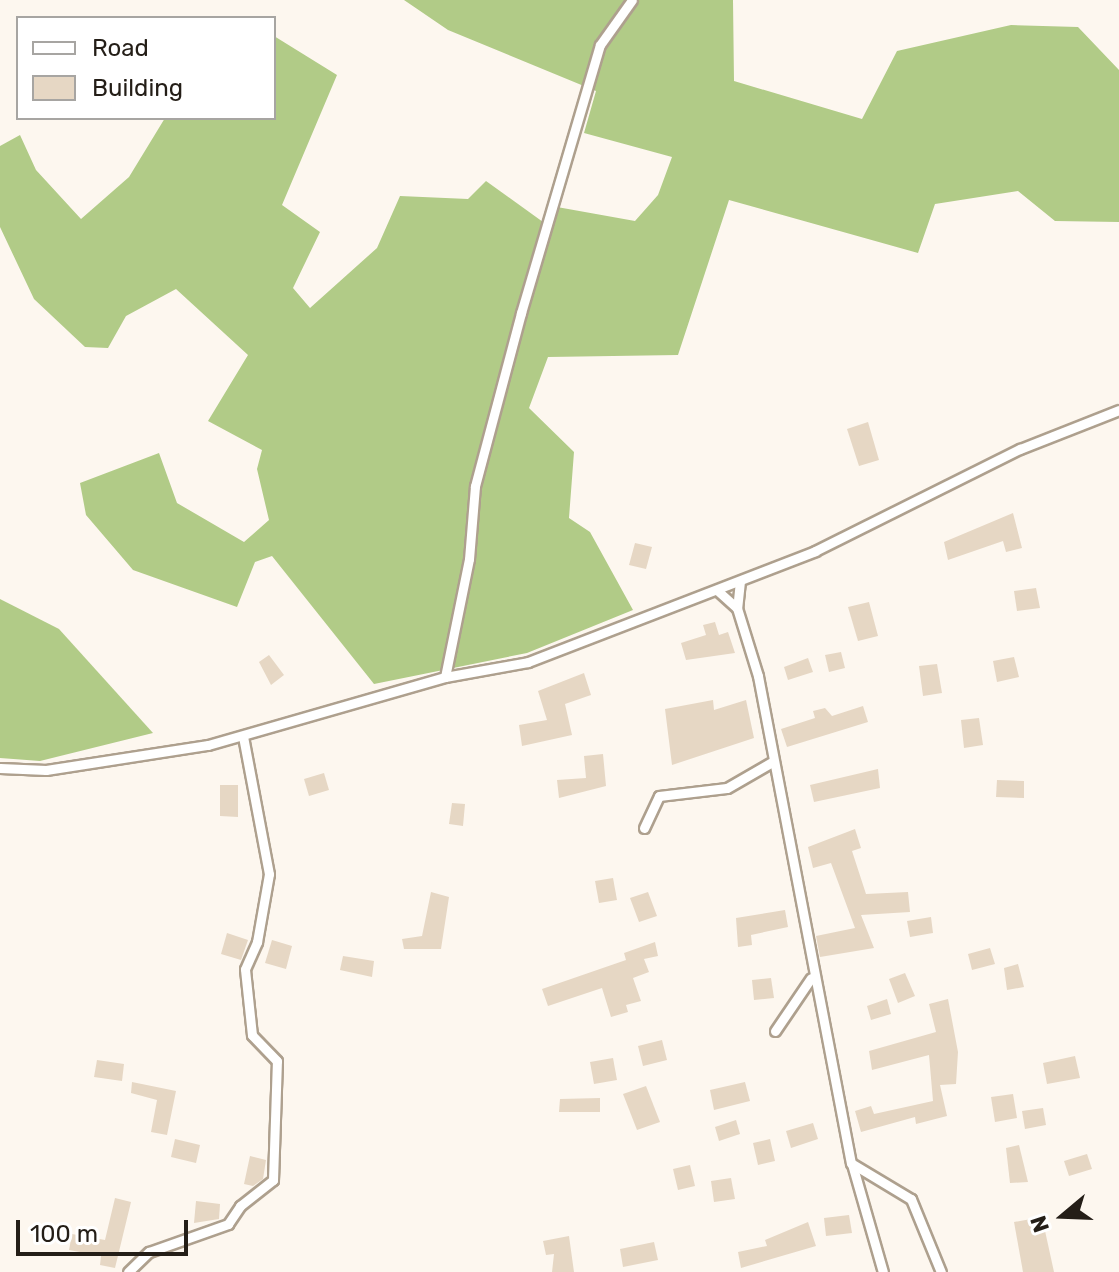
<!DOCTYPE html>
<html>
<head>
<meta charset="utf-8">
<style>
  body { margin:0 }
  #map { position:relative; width:1119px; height:1272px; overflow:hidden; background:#fdf7ef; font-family:Rubik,sans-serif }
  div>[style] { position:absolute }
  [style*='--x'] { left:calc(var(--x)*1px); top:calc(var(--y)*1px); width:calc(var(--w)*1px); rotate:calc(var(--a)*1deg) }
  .forest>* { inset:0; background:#b1cb87 }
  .building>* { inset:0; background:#e6d7c4 }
  .roads { filter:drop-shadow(2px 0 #aea08e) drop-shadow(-2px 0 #aea08e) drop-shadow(0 2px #aea08e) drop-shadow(0 -2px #aea08e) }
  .minor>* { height:9px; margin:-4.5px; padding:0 4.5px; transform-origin:4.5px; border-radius:4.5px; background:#fff }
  span { translate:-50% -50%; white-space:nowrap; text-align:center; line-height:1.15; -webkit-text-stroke:8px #fff; paint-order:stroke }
  .legend { position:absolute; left:16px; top:16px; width:260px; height:104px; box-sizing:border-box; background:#fff; border:2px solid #a7a5a2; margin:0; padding:10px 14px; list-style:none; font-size:24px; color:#241e17 }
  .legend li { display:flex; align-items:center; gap:16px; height:40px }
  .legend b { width:40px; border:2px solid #a7a5a2 }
  .north { position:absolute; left:1023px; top:1176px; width:80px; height:80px; -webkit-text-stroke:6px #fff; paint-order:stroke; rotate:251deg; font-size:22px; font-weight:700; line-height:32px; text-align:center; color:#241e17 }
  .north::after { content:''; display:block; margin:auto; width:28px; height:36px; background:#241e17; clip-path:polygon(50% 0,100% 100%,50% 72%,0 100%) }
  .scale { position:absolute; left:16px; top:1220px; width:172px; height:36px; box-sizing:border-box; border:4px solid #241e17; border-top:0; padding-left:10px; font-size:24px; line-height:28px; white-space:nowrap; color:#241e17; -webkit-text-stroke:6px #fff; paint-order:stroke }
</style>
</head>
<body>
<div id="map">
  <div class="forest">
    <i style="clip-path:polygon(404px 0,733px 0,734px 81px,862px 119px,897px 51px,1011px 25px,1078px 27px,1119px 70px,1119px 222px,1055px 221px,1018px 191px,935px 204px,918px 253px,729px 200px,678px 355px,548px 357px,529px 408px,574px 452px,569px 518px,590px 532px,633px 610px,527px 653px,374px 684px,272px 556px,255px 562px,237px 607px,133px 570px,86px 515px,80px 483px,159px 453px,177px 503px,244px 542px,269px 520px,257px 469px,262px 450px,208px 421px,248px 355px,176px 289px,126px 316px,108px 348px,85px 347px,34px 299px,0 227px,0 146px,20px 135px,36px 170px,81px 219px,129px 177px,165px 118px,274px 118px,274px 36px,337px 75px,282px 205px,320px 232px,293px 288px,310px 308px,377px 248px,400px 196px,468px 199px,486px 181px,543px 222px,557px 207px,635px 221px,658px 195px,672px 157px,584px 133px,596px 91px,448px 30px)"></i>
    <i style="clip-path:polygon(0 599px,59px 629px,153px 733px,40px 761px,0 758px)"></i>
  </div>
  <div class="building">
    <i style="clip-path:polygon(868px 422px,879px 460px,859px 466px,847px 429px)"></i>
    <i style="clip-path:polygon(1013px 513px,1022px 548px,1006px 552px,1003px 541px,948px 560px,944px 542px)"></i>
    <i style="clip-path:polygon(635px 543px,652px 547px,646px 569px,629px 565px)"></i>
    <i style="clip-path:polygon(1036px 588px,1040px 608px,1017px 611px,1014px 591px)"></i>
    <i style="clip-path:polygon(869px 602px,878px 636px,858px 641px,848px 607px)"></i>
    <i style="clip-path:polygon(715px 622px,719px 635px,728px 632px,735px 653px,686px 660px,681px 643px,706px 635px,703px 625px)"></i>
    <i style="clip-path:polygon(841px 652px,845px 668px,829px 672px,825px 655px)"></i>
    <i style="clip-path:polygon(269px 655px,284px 675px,271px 685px,259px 662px)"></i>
    <i style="clip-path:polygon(1014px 657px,1019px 677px,997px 682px,993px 661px)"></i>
    <i style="clip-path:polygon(808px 658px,813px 672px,788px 680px,784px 667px)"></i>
    <i style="clip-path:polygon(937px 664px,942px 693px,923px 696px,919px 666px)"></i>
    <i style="clip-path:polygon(584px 673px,591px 695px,565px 704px,572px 735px,522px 746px,519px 725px,547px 720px,538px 691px)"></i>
    <i style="clip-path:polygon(713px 700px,714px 710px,746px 700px,754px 738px,672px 765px,665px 709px)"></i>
    <i style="clip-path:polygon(863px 706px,868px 722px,787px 747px,781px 729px,815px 718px,813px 711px,825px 708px,832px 716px)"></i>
    <i style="clip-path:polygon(979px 718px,983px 745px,964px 748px,961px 720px)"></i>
    <i style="clip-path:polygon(603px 754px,606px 786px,559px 798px,557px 780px,586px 778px,584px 756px)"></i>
    <i style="clip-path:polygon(878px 769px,880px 788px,814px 802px,810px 785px)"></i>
    <i style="clip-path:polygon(324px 773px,329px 790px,309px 796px,304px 779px)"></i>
    <i style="clip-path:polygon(997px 780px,1024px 781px,1024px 798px,996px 797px)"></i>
    <i style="clip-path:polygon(220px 785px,238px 785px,238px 817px,220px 816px)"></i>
    <i style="clip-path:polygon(452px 803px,465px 804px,463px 826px,449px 824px)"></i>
    <i style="clip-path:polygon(855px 829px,861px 848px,852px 851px,866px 894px,908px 892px,910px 912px,861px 915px,874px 948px,820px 957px,816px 936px,855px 928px,831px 863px,813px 868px,808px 847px)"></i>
    <i style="clip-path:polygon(613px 878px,617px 900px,599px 903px,595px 881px)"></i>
    <i style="clip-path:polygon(431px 892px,449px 897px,441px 949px,404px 949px,402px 939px,422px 936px)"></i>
    <i style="clip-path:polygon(648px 892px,657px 916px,639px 922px,630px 898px)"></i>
    <i style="clip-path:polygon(785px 910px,788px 927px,751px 935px,752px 945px,738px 947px,736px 918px)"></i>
    <i style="clip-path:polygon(931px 917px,933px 933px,910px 937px,907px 921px)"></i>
    <i style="clip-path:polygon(227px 933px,248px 940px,241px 960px,221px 954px)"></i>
    <i style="clip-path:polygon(272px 940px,292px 946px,286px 969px,265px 963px)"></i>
    <i style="clip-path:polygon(655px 942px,658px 956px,644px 959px,649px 972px,633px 978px,641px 1001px,626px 1005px,628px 1012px,611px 1017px,602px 988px,548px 1006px,542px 989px,626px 960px,624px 953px)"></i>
    <i style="clip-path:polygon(990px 948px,995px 964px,972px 970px,968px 954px)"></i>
    <i style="clip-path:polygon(343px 956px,374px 961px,372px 977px,340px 970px)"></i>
    <i style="clip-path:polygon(1018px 964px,1024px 987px,1007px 990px,1004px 968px)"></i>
    <i style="clip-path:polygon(905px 973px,915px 996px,898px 1003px,889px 979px)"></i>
    <i style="clip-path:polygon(771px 978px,774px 998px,754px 1000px,752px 980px)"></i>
    <i style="clip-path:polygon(887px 999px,891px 1014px,871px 1020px,867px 1006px)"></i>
    <i style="clip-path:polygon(948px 999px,958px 1052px,956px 1084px,940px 1085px,947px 1116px,916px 1124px,915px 1117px,861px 1132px,855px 1111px,871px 1106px,874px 1114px,933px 1101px,929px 1055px,872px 1070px,869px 1051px,936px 1032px,929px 1004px)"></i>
    <i style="clip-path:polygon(662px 1040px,667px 1060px,643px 1066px,638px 1046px)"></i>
    <i style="clip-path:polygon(1075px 1056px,1080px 1078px,1047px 1084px,1043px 1063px)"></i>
    <i style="clip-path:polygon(613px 1058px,617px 1080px,594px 1084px,590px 1062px)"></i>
    <i style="clip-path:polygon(97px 1060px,124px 1064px,122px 1081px,94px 1077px)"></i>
    <i style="clip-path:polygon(132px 1082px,176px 1091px,167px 1135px,151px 1132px,157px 1100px,131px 1093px)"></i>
    <i style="clip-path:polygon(745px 1082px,750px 1101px,714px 1110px,710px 1090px)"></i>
    <i style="clip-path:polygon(646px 1086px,660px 1122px,637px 1130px,623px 1094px)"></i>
    <i style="clip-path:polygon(1013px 1094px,1017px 1118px,995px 1122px,991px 1097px)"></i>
    <i style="clip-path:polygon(600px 1098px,600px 1112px,559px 1112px,560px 1099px)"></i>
    <i style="clip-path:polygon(1043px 1108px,1046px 1125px,1025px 1129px,1022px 1111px)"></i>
    <i style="clip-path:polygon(736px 1120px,740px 1134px,719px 1141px,715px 1127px)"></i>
    <i style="clip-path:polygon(813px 1123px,818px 1139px,791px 1148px,786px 1131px)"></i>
    <i style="clip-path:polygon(175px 1139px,200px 1145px,196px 1163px,171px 1157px)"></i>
    <i style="clip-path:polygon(770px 1139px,775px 1161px,758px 1165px,753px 1143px)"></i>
    <i style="clip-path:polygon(1019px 1145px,1028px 1182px,1010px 1183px,1006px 1148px)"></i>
    <i style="clip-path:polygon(1087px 1154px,1092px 1169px,1069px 1176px,1064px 1161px)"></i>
    <i style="clip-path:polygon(250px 1156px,266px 1160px,263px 1179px,253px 1186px,244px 1184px)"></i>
    <i style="clip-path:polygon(690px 1165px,695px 1186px,678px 1190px,673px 1169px)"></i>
    <i style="clip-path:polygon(731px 1178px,735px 1199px,714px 1202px,711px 1181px)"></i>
    <i style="clip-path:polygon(115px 1198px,131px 1202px,115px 1268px,100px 1265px,101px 1256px,69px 1250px,72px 1234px,105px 1240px)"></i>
    <i style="clip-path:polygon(196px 1201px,220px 1204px,219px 1219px,194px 1223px)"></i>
    <i style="clip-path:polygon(849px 1215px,852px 1233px,826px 1236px,824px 1218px)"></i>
    <i style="clip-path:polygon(1042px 1217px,1054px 1272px,1023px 1272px,1014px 1222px)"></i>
    <i style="clip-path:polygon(808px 1222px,816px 1246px,741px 1268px,738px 1252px,767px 1246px,765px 1240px)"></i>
    <i style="clip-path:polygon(569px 1236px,574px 1272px,552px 1272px,554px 1254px,546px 1255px,543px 1241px)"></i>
    <i style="clip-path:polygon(654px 1242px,658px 1260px,623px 1267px,620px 1249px)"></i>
  </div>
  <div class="roads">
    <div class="minor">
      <i style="--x:740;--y:581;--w:27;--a:96"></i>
      <i style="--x:737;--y:608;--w:71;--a:72.8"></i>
      <i style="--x:758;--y:676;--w:496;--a:79.2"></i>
      <i style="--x:851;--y:1163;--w:70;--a:31"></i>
      <i style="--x:911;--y:1199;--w:79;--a:67.7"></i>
      <i style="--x:718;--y:591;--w:25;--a:42"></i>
      <i style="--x:445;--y:677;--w:120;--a:-78.5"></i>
      <i style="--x:469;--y:559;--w:73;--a:-85.3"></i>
      <i style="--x:475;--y:486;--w:179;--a:-75.1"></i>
      <i style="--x:521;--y:313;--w:279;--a:-73.6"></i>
      <i style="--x:600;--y:45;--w:55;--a:-54.6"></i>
      <i style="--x:0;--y:768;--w:46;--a:2.5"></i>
      <i style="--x:46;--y:770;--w:164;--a:-8.8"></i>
      <i style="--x:208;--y:745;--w:247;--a:-16"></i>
      <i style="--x:445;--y:677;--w:84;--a:-10.2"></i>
      <i style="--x:528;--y:662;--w:308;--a:-21.1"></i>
      <i style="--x:815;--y:551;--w:229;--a:-26.5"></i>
      <i style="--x:1020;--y:449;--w:106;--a:-21.5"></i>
      <i style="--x:644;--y:828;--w:35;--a:-65"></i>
      <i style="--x:659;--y:796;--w:68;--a:-6.7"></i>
      <i style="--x:727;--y:788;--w:52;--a:-30"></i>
      <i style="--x:775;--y:1031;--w:64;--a:-55.8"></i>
      <i style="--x:852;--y:1164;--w:112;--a:74"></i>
      <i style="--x:128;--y:1272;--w:29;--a:-44"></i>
      <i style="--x:149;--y:1252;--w:84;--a:-19.5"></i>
      <i style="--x:228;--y:1224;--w:22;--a:-56"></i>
      <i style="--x:240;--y:1206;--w:42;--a:-38.2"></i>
      <i style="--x:273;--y:1180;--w:119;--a:-88.1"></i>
      <i style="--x:277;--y:1061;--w:36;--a:-134"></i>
      <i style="--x:252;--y:1035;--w:66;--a:-96.1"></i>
      <i style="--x:245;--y:969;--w:30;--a:-66"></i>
      <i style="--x:257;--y:942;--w:69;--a:-80"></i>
      <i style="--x:269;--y:874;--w:140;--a:-100.7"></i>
    </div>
  </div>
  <ul class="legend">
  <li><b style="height:10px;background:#fff"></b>Road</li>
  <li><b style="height:22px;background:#e6d7c4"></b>Building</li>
  </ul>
  <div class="north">N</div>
  <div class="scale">100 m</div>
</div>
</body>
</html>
